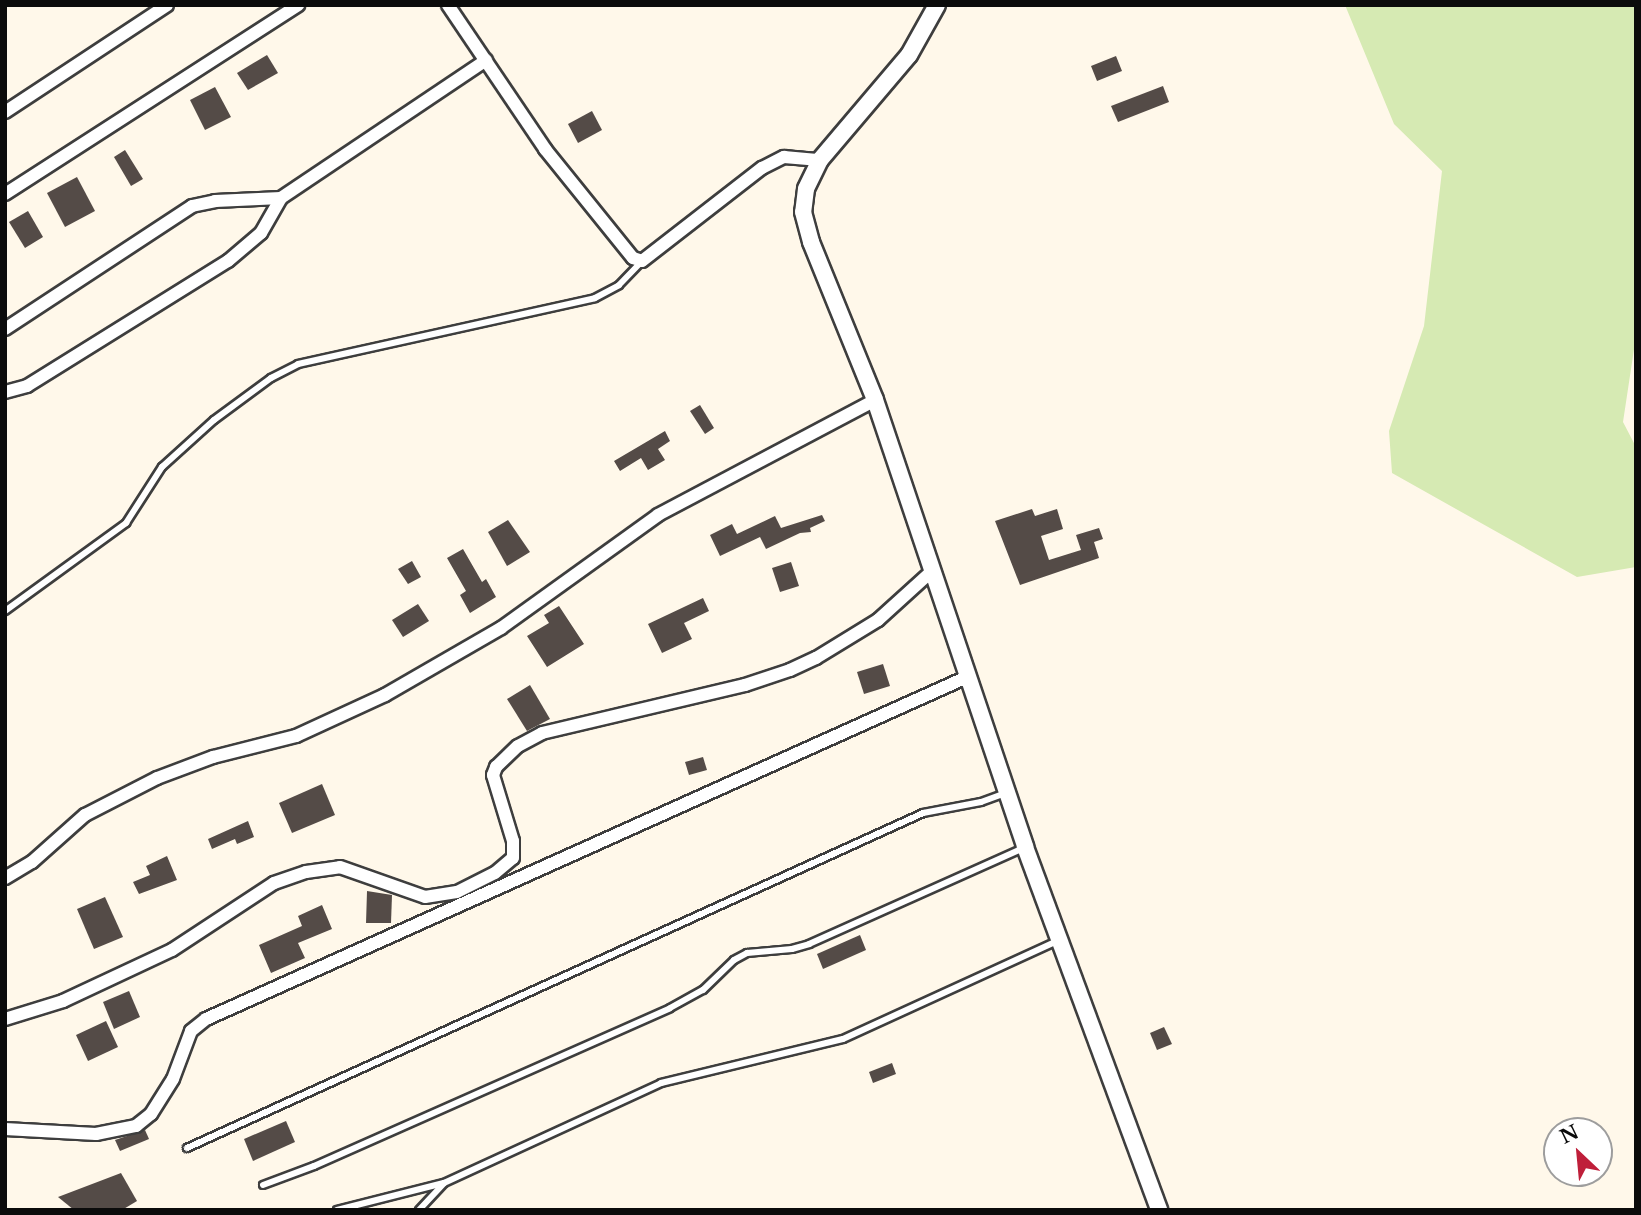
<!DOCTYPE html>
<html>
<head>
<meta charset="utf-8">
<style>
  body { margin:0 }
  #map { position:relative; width:1641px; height:1215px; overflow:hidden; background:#fff8ea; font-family:"Libre Baskerville",serif }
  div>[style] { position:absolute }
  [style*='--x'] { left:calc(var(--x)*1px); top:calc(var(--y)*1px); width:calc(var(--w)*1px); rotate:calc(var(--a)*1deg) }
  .green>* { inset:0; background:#d6eab3 }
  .building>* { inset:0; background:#544b47 }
  .roads { filter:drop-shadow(2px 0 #3e3e3e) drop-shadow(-2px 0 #3e3e3e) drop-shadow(0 2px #3e3e3e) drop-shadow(0 -2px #3e3e3e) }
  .service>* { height:6px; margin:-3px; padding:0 3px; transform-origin:3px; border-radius:3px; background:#fff }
  .minor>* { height:12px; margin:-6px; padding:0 6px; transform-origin:6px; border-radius:6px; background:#fff }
  .tertiary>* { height:16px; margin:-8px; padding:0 8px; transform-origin:8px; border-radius:8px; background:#fff }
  span { translate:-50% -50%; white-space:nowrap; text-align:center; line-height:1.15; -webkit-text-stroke:7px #fff; paint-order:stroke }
  .frame { position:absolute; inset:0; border:7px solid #0b0b0b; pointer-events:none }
  .north { position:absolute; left:1543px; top:1117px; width:70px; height:70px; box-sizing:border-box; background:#fff; border:2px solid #9d9d9d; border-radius:50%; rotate:334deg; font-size:19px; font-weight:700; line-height:28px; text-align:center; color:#0b0b0b }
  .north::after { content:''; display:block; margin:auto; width:24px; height:32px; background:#bf1f3a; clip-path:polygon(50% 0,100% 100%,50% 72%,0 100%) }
</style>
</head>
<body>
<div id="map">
  <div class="green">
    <i style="clip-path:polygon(1345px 5px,1636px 5px,1636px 336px,1623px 422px,1636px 447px,1636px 567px,1577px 577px,1392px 473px,1389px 431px,1424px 326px,1442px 171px,1394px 124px)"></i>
  </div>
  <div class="building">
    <i style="clip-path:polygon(267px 55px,278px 73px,248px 90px,237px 73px)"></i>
    <i style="clip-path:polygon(1116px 56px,1122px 71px,1097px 81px,1091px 66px)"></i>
    <i style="clip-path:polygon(1163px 86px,1169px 102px,1118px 122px,1111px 106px)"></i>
    <i style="clip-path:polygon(215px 87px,231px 117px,205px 130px,190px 100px)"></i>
    <i style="clip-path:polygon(592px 111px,602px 130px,578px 143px,568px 124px)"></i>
    <i style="clip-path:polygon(125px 150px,143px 179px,131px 186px,114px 157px)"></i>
    <i style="clip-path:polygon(77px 177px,95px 211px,65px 227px,47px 193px)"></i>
    <i style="clip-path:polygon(28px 211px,43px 237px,25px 248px,9px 222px)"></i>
    <i style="clip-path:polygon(700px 405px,714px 428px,705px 434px,690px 411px)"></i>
    <i style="clip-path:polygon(665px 431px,670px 441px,658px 449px,665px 460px,648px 470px,641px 458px,620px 471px,614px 461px)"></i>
    <i style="clip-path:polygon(1032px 509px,1035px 516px,1057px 509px,1063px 529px,1041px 536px,1049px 560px,1081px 550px,1076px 535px,1099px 528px,1103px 539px,1094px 542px,1099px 558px,1020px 585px,995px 521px)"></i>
    <i style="clip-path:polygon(822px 515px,825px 521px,810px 528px,811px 532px,800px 533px,766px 549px,760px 537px,720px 556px,710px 535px,732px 524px,737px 534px,775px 516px,781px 528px)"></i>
    <i style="clip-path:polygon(508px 520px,530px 552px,507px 566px,488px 532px)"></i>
    <i style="clip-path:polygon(463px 549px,482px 582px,486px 579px,496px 597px,470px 613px,460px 595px,466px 591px,447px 558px)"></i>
    <i style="clip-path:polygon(412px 561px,421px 577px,408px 584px,398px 569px)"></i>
    <i style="clip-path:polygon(791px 562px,799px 586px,780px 592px,772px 568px)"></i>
    <i style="clip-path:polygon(703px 598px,709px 611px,684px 623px,692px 639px,662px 653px,648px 624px)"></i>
    <i style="clip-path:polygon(418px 604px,429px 621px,403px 637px,392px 620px)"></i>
    <i style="clip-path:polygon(559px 606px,584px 644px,547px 667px,527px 636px,549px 623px,544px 615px)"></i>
    <i style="clip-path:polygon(883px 664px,890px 686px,864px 694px,857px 672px)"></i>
    <i style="clip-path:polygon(530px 685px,550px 719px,527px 731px,507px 699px)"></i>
    <i style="clip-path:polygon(703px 757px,707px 770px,689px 775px,685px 762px)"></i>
    <i style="clip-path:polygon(322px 784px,335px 815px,292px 833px,279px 803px)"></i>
    <i style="clip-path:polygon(248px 821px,254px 837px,237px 844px,235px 839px,212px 849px,208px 839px)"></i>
    <i style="clip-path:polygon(167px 856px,177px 880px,139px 894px,133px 882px,150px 875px,146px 866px)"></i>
    <i style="clip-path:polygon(367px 891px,392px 895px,391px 923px,366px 923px)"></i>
    <i style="clip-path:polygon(105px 897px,123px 937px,94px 949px,77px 909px)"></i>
    <i style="clip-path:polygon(322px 905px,332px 929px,298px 943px,305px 958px,271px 973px,259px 945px,302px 926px,298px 916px)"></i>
    <i style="clip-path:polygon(860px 935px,866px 950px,823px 969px,817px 954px)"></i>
    <i style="clip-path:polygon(129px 991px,140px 1017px,114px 1029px,103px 1002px)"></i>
    <i style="clip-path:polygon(106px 1021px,118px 1047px,88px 1061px,76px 1035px)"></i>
    <i style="clip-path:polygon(1164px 1027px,1172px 1044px,1157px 1050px,1150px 1033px)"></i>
    <i style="clip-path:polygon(892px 1063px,896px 1074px,873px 1083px,869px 1072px)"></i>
    <i style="clip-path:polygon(286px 1121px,295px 1142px,253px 1161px,244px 1139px)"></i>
    <i style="clip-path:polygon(145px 1130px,149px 1139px,120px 1151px,115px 1140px)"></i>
    <i style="clip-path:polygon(121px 1173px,137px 1201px,122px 1210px,74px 1210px,58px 1197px)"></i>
  </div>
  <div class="roads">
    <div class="service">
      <i style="--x:5;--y:611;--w:150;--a:-36"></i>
      <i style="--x:126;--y:523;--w:67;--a:-57.3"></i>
      <i style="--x:162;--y:467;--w:70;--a:-42.1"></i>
      <i style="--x:214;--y:420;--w:71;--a:-36.4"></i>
      <i style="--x:271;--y:378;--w:30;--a:-27"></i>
      <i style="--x:298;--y:364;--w:304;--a:-12.5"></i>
      <i style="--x:595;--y:298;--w:27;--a:-28"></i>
      <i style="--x:619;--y:285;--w:33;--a:-46"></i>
      <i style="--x:187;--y:1148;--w:809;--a:-24.47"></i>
      <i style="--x:923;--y:813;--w:59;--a:-10.7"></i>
      <i style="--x:981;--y:802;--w:27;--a:-20"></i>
      <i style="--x:263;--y:1185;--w:54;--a:-20.4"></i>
      <i style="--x:314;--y:1166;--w:389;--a:-23.9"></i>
      <i style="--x:670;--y:1008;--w:38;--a:-29"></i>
      <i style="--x:703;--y:990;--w:43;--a:-44.1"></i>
      <i style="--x:734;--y:960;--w:15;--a:-28"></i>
      <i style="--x:747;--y:953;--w:45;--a:-5.1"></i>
      <i style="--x:792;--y:949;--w:18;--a:-16"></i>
      <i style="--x:809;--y:944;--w:235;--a:-24.1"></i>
      <i style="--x:337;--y:1210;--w:110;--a:-14.2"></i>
      <i style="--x:444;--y:1183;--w:239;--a:-24.7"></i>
      <i style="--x:661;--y:1083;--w:187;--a:-13.6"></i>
      <i style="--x:843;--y:1039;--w:235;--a:-24.6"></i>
      <i style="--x:419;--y:1210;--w:37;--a:-47"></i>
    </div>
    <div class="minor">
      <i style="--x:448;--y:5;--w:174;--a:56"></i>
      <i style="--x:545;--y:149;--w:140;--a:51.1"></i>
      <i style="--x:633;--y:258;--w:9;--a:18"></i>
      <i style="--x:642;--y:261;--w:152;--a:-37.8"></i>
      <i style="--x:762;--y:168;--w:25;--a:-27"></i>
      <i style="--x:784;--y:157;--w:36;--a:5"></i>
      <i style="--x:5;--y:112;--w:194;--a:-33.4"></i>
      <i style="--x:5;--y:194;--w:349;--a:-32.8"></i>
      <i style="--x:5;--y:329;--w:224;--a:-33.3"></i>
      <i style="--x:192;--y:206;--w:24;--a:-12"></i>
      <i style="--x:215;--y:201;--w:66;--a:-2.6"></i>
      <i style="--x:5;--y:392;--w:23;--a:-15"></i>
      <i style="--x:27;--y:386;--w:237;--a:-31.9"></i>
      <i style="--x:228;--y:261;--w:43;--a:-40.3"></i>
      <i style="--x:261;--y:233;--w:40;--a:-60.3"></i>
      <i style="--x:281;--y:198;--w:247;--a:-33.9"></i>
      <i style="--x:5;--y:878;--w:31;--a:-31"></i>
      <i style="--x:32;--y:862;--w:71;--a:-41.6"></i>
      <i style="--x:85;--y:815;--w:81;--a:-27.2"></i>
      <i style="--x:157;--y:778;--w:60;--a:-20.6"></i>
      <i style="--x:213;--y:757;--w:86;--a:-14.2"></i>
      <i style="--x:296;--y:736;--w:98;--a:-24.7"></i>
      <i style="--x:385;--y:695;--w:134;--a:-30"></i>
      <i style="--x:501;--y:628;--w:193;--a:-35.7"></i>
      <i style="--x:658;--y:515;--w:246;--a:-27.9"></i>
      <i style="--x:5;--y:1019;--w:61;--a:-17.2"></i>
      <i style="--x:63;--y:1001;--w:120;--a:-25.1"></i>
      <i style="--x:172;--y:950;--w:122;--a:-33.3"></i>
      <i style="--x:274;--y:883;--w:34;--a:-19"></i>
      <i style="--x:306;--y:872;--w:34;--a:-8"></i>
      <i style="--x:340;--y:867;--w:90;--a:19.4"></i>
      <i style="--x:425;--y:897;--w:32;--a:-9"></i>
      <i style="--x:457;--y:892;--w:42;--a:-26.6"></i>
      <i style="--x:495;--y:873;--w:23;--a:-40"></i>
      <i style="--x:513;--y:858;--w:17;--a:-90"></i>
      <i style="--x:513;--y:841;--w:69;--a:-106.9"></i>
      <i style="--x:493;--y:775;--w:9;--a:-69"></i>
      <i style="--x:496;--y:767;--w:30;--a:-44"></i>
      <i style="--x:518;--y:746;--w:27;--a:-28"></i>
      <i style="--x:542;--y:733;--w:209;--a:-13.3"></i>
      <i style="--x:745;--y:685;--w:47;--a:-18.4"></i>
      <i style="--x:790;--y:670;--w:29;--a:-25"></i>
      <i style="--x:816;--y:658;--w:73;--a:-31.5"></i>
      <i style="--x:878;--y:620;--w:72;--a:-42.2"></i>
      <i style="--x:5;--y:1129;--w:91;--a:3.1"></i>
      <i style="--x:96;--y:1134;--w:41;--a:-11.3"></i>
      <i style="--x:136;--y:1126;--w:19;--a:-39"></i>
      <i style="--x:151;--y:1114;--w:41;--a:-57.8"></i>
      <i style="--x:173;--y:1079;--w:51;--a:-69.4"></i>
      <i style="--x:191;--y:1031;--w:19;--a:-39"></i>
      <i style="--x:206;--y:1019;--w:834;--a:-24.2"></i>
    </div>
    <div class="tertiary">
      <i style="--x:937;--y:5;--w:57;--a:119.2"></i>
      <i style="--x:909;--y:55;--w:138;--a:130.3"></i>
      <i style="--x:820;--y:160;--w:32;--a:116"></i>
      <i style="--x:806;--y:189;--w:23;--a:97"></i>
      <i style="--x:803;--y:212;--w:31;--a:75"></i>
      <i style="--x:811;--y:242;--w:170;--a:67.9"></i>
      <i style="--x:875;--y:400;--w:471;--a:71.4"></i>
      <i style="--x:1025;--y:847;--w:387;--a:69.7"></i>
    </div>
  </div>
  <div class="frame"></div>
  <div class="north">N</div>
</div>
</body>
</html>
